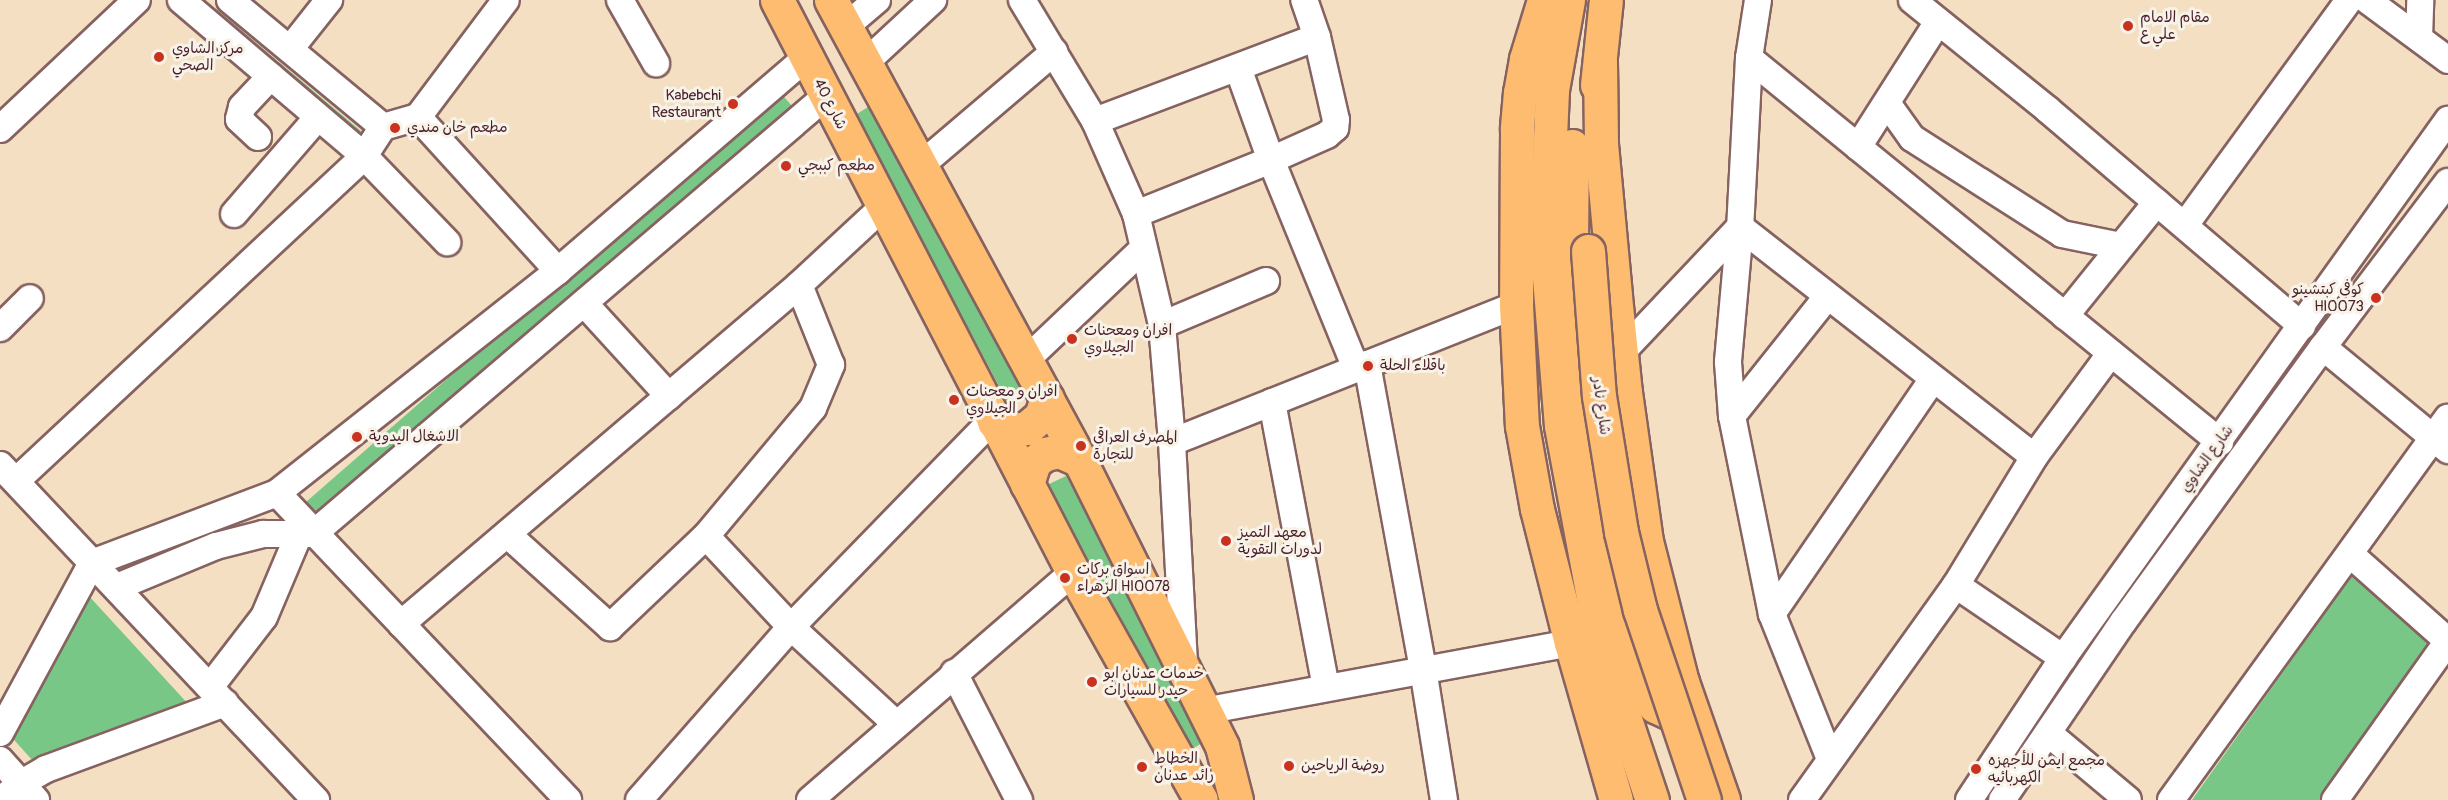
<!DOCTYPE html>
<html>
<head>
<meta charset="utf-8">
<style>
  body { margin:0 }
  #map { position:relative; width:2448px; height:800px; overflow:hidden; background:#f4dfc3; font-family:Pangolin,"Playpen Sans Arabic",sans-serif }
  div>[style] { position:absolute }
  [style*='--x'] { left:calc(var(--x)*1px); top:calc(var(--y)*1px); width:calc(var(--w)*1px); rotate:calc(var(--a)*1deg) }
  .green>* { inset:0; background:#79c786 }
  .roads { filter:drop-shadow(2px 0 #866260) drop-shadow(-2px 0 #866260) drop-shadow(0 2px #866260) drop-shadow(0 -2px #866260) }
  .minor>* { height:26px; margin:-13px; padding:0 13px; transform-origin:13px; border-radius:13px; background:#fff }
  .major>* { height:33px; margin:-16.5px; padding:0 16.5px; transform-origin:16.5px; border-radius:16.5px; background:#fdbc70 }
  .bridges { filter:drop-shadow(2px 0 #866260) drop-shadow(-2px 0 #866260) drop-shadow(0 2px #866260) drop-shadow(0 -2px #866260) }
  .major-bridge>* { height:33px; margin:-16.5px; padding:0 16.5px; transform-origin:16.5px; border-radius:16.5px; background:#fdbc70 }
  .dots>* { width:16px; height:16px; translate:-50% -50%; box-sizing:border-box; border:3px solid #f7f3e8; border-radius:50% }
  span { translate:-50% -50%; white-space:nowrap; text-align:center; line-height:1.15; -webkit-text-stroke:6px #f7f3e8; paint-order:stroke }
  .poi-label { font-size:15px; color:#4a1f2b }
  .left { translate:0 -50%; text-align:left }
  .right { translate:-100% -50%; text-align:right }
  .street-label { font-size:15px; color:#4a1f2b }
</style>
</head>
<body>
<div id="map">
  <div class="green">
    <i style="clip-path:polygon(180px 0,205px 0,361px 131px,350px 142px)"></i>
    <i style="clip-path:polygon(778px 90px,792px 106px,314px 524px,298px 509px)"></i>
    <i style="clip-path:polygon(876px 102px,1028px 397px,1010px 407px,874px 150px,852px 117px)"></i>
    <i style="clip-path:polygon(1068px 475px,1202px 743px,1192px 749px,1047px 485px)"></i>
    <i style="clip-path:polygon(2352px 575px,2434px 644px,2321px 800px,2192px 800px)"></i>
    <i style="clip-path:polygon(88px 595px,190px 706px,33px 761px,7px 732px)"></i>
  </div>
  <div class="roads">
    <div class="minor">
      <i style="--x:181;--y:0;--w:240;--a:40.4"></i>
      <i style="--x:364;--y:156;--w:120;--a:46"></i>
      <i style="--x:230;--y:0;--w:199;--a:39.7"></i>
      <i style="--x:620;--y:0;--w:73;--a:60.3"></i>
      <i style="--x:1022;--y:0;--w:141;--a:58.9"></i>
      <i style="--x:1095;--y:121;--w:102;--a:66.2"></i>
      <i style="--x:1136;--y:214;--w:114;--a:76.8"></i>
      <i style="--x:1162;--y:325;--w:117;--a:85.1"></i>
      <i style="--x:1172;--y:442;--w:221;--a:86.9"></i>
      <i style="--x:1758;--y:0;--w:59;--a:98.8"></i>
      <i style="--x:1749;--y:58;--w:169;--a:93"></i>
      <i style="--x:1740;--y:227;--w:136;--a:95.1"></i>
      <i style="--x:1728;--y:362;--w:54;--a:85.8"></i>
      <i style="--x:1732;--y:416;--w:202;--a:78.6"></i>
      <i style="--x:1772;--y:614;--w:156;--a:68.2"></i>
      <i style="--x:1912;--y:0;--w:174;--a:38.9"></i>
      <i style="--x:2047;--y:109;--w:335;--a:40.4"></i>
      <i style="--x:2367;--y:0;--w:101;--a:36.5"></i>
      <i style="--x:845;--y:27;--w:42;--a:-40.2"></i>
      <i style="--x:2419;--y:38;--w:38;--a:-88"></i>
      <i style="--x:290;--y:49;--w:63;--a:-51.5"></i>
      <i style="--x:1749;--y:58;--w:608;--a:39.19"></i>
      <i style="--x:865;--y:63;--w:93;--a:-42.8"></i>
      <i style="--x:1238;--y:68;--w:98;--a:70.3"></i>
      <i style="--x:1271;--y:160;--w:225;--a:67.8"></i>
      <i style="--x:1887;--y:103;--w:43;--a:54.5"></i>
      <i style="--x:1912;--y:138;--w:178;--a:32.6"></i>
      <i style="--x:2062;--y:234;--w:60;--a:11.5"></i>
      <i style="--x:418;--y:117;--w:208;--a:47.7"></i>
      <i style="--x:1095;--y:121;--w:237;--a:-20.7"></i>
      <i style="--x:0;--y:129;--w:188;--a:-43.3"></i>
      <i style="--x:258;--y:137;--w:26;--a:-137"></i>
      <i style="--x:239;--y:119;--w:12;--a:-76"></i>
      <i style="--x:242;--y:107;--w:42;--a:-46.9"></i>
      <i style="--x:1858;--y:147;--w:148;--a:-57.4"></i>
      <i style="--x:921;--y:165;--w:175;--a:-40.4"></i>
      <i style="--x:234;--y:214;--w:128;--a:-49.1"></i>
      <i style="--x:1136;--y:214;--w:145;--a:-21.8"></i>
      <i style="--x:1271;--y:160;--w:61;--a:-24.1"></i>
      <i style="--x:1327;--y:135;--w:11;--a:-41"></i>
      <i style="--x:1335;--y:128;--w:8;--a:-83"></i>
      <i style="--x:1336;--y:120;--w:85;--a:-102.9"></i>
      <i style="--x:1317;--y:37;--w:39;--a:-109"></i>
      <i style="--x:2185;--y:225;--w:278;--a:-53.9"></i>
      <i style="--x:584;--y:303;--w:126;--a:47.6"></i>
      <i style="--x:2065;--y:316;--w:146;--a:-51.1"></i>
      <i style="--x:1162;--y:325;--w:113;--a:-22.9"></i>
      <i style="--x:0;--y:328;--w:42;--a:-45"></i>
      <i style="--x:2323;--y:347;--w:162;--a:39.5"></i>
      <i style="--x:1621;--y:353;--w:173;--a:-46.6"></i>
      <i style="--x:1740;--y:227;--w:373;--a:38"></i>
      <i style="--x:1026;--y:360;--w:161;--a:-43.5"></i>
      <i style="--x:1367;--y:364;--w:310;--a:79.6"></i>
      <i style="--x:1423;--y:669;--w:133;--a:80.9"></i>
      <i style="--x:1272;--y:402;--w:290;--a:79.3"></i>
      <i style="--x:1732;--y:416;--w:152;--a:-51.4"></i>
      <i style="--x:1172;--y:442;--w:370;--a:-21.7"></i>
      <i style="--x:0;--y:465;--w:461;--a:46.7"></i>
      <i style="--x:16;--y:481;--w:476;--a:-43"></i>
      <i style="--x:364;--y:156;--w:35;--a:-57"></i>
      <i style="--x:383;--y:127;--w:36;--a:-16"></i>
      <i style="--x:418;--y:117;--w:146;--a:-53.1"></i>
      <i style="--x:277;--y:493;--w:423;--a:46.5"></i>
      <i style="--x:507;--y:534;--w:139;--a:42.1"></i>
      <i style="--x:610;--y:627;--w:132;--a:-43.5"></i>
      <i style="--x:706;--y:536;--w:167;--a:-50.1"></i>
      <i style="--x:813;--y:408;--w:47;--a:-67.3"></i>
      <i style="--x:831;--y:365;--w:86;--a:-111.8"></i>
      <i style="--x:706;--y:536;--w:125;--a:47"></i>
      <i style="--x:791;--y:627;--w:143;--a:42.7"></i>
      <i style="--x:1956;--y:585;--w:130;--a:34.3"></i>
      <i style="--x:117;--y:587;--w:107;--a:-22.5"></i>
      <i style="--x:216;--y:546;--w:49;--a:-14.3"></i>
      <i style="--x:263;--y:534;--w:50;--a:0"></i>
      <i style="--x:313;--y:534;--w:675;--a:-40.49"></i>
      <i style="--x:1772;--y:614;--w:285;--a:-55.6"></i>
      <i style="--x:401;--y:624;--w:523;--a:-40.42"></i>
      <i style="--x:799;--y:285;--w:113;--a:-42.9"></i>
      <i style="--x:954;--y:673;--w:143;--a:62.9"></i>
      <i style="--x:210;--y:687;--w:88;--a:-52.4"></i>
      <i style="--x:264;--y:617;--w:90;--a:-67.1"></i>
      <i style="--x:1204;--y:711;--w:373;--a:-10.5"></i>
      <i style="--x:0;--y:733;--w:193;--a:-61.6"></i>
      <i style="--x:92;--y:563;--w:198;--a:-20.7"></i>
      <i style="--x:277;--y:493;--w:358;--a:-38.3"></i>
      <i style="--x:558;--y:271;--w:327;--a:-40.7"></i>
      <i style="--x:2048;--y:733;--w:104;--a:39.9"></i>
      <i style="--x:0;--y:760;--w:54;--a:48"></i>
      <i style="--x:1;--y:800;--w:25;--a:-40"></i>
      <i style="--x:20;--y:784;--w:30;--a:-30"></i>
      <i style="--x:46;--y:769;--w:191;--a:-20.2"></i>
      <i style="--x:639;--y:800;--w:230;--a:-48.7"></i>
      <i style="--x:791;--y:627;--w:290;--a:-45.8"></i>
      <i style="--x:810;--y:800;--w:348;--a:-40.9"></i>
      <i style="--x:1802;--y:800;--w:264;--a:-54.4"></i>
      <i style="--x:1956;--y:585;--w:150;--a:-58.6"></i>
      <i style="--x:2034;--y:457;--w:129;--a:-53.5"></i>
      <i style="--x:1969;--y:800;--w:170;--a:-56.5"></i>
      <i style="--x:2063;--y:658;--w:662;--a:-54.41"></i>
      <i style="--x:2002;--y:800;--w:215;--a:-55.8"></i>
      <i style="--x:2123;--y:622;--w:340;--a:-54"></i>
      <i style="--x:2323;--y:347;--w:207;--a:-52.9"></i>
      <i style="--x:2171;--y:800;--w:472;--a:-54.1"></i>
      <i style="--x:2335;--y:800;--w:195;--a:-54.6"></i>
      <i style="--x:2448;--y:641;--w:131;--a:-138.4"></i>
    </div>
    <div class="major">
      <i style="--x:777;--y:0;--w:644;--a:62.64"></i>
      <i style="--x:1073;--y:572;--w:261;--a:60.7"></i>
      <i style="--x:831;--y:0;--w:513;--a:61.59"></i>
      <i style="--x:1075;--y:451;--w:330;--a:63.5"></i>
      <i style="--x:1222;--y:746;--w:56;--a:75.5"></i>
      <i style="--x:1544;--y:0;--w:62;--a:107"></i>
      <i style="--x:1526;--y:59;--w:34;--a:100"></i>
      <i style="--x:1520;--y:92;--w:37;--a:95"></i>
      <i style="--x:1517;--y:129;--w:176;--a:90.3"></i>
      <i style="--x:1516;--y:305;--w:121;--a:87.2"></i>
      <i style="--x:1522;--y:426;--w:84;--a:79.8"></i>
      <i style="--x:1537;--y:509;--w:138;--a:75.8"></i>
      <i style="--x:1571;--y:643;--w:163;--a:74"></i>
      <i style="--x:1568;--y:0;--w:91;--a:100.1"></i>
      <i style="--x:1552;--y:90;--w:118;--a:92.4"></i>
      <i style="--x:1547;--y:208;--w:69;--a:88.3"></i>
      <i style="--x:1549;--y:277;--w:149;--a:85.4"></i>
      <i style="--x:1561;--y:426;--w:217;--a:79.4"></i>
      <i style="--x:1601;--y:639;--w:55;--a:74.2"></i>
      <i style="--x:1616;--y:692;--w:114;--a:71.6"></i>
      <i style="--x:1600;--y:62;--w:82;--a:89.3"></i>
      <i style="--x:1601;--y:144;--w:153;--a:84.7"></i>
      <i style="--x:1615;--y:296;--w:97;--a:84.1"></i>
      <i style="--x:1625;--y:392;--w:150;--a:82"></i>
      <i style="--x:1646;--y:541;--w:146;--a:75.7"></i>
      <i style="--x:1682;--y:682;--w:125;--a:70.8"></i>
      <i style="--x:1597;--y:85;--w:85;--a:-84"></i>
      <i style="--x:1572;--y:146;--w:96;--a:90.6"></i>
      <i style="--x:1571;--y:242;--w:84;--a:87.3"></i>
      <i style="--x:1575;--y:326;--w:62;--a:85.4"></i>
      <i style="--x:1580;--y:388;--w:108;--a:81.5"></i>
      <i style="--x:1596;--y:495;--w:111;--a:76.5"></i>
      <i style="--x:1622;--y:603;--w:80;--a:74.1"></i>
      <i style="--x:1644;--y:680;--w:28;--a:67"></i>
      <i style="--x:1655;--y:706;--w:14;--a:25"></i>
      <i style="--x:1668;--y:712;--w:15;--a:-23"></i>
      <i style="--x:1682;--y:706;--w:24;--a:-90"></i>
      <i style="--x:994;--y:422;--w:22;--a:22"></i>
      <i style="--x:1014;--y:430;--w:13;--a:-9"></i>
      <i style="--x:1027;--y:428;--w:18;--a:-41"></i>
      <i style="--x:1041;--y:416;--w:19;--a:-72"></i>
      <i style="--x:1027;--y:484;--w:23;--a:-72"></i>
      <i style="--x:1034;--y:462;--w:14;--a:-36"></i>
      <i style="--x:1045;--y:454;--w:14;--a:-12"></i>
      <i style="--x:1059;--y:451;--w:22;--a:24"></i>
    </div>
  </div>
  <div class="bridges">
    <div class="major-bridge">
      <i style="--x:1588;--y:251;--w:145;--a:85.7"></i>
      <i style="--x:1599;--y:396;--w:138;--a:80.8"></i>
      <i style="--x:1621;--y:532;--w:80;--a:76.3"></i>
      <i style="--x:1640;--y:610;--w:200;--a:71.4"></i>
    </div>
  </div>
  <div class="dots">
    <i style="left:2128px;top:26px;background:#c8321e"></i>
    <i style="left:159px;top:57px;background:#c8321e"></i>
    <i style="left:733px;top:104px;background:#c8321e"></i>
    <i style="left:395px;top:128px;background:#c8321e"></i>
    <i style="left:786px;top:166px;background:#c8321e"></i>
    <i style="left:2376px;top:298px;background:#c8321e"></i>
    <i style="left:1072px;top:339px;background:#c8321e"></i>
    <i style="left:1368px;top:366px;background:#c8321e"></i>
    <i style="left:954px;top:400px;background:#c8321e"></i>
    <i style="left:357px;top:437px;background:#c8321e"></i>
    <i style="left:1081px;top:446px;background:#c8321e"></i>
    <i style="left:1226px;top:541px;background:#c8321e"></i>
    <i style="left:1065px;top:578px;background:#c8321e"></i>
    <i style="left:1092px;top:682px;background:#c8321e"></i>
    <i style="left:1289px;top:766px;background:#c8321e"></i>
    <i style="left:1142px;top:767px;background:#c8321e"></i>
    <i style="left:1976px;top:769px;background:#c8321e"></i>
  </div>
  <div class="poi-label">
    <span class="left" style="left:2140px;top:26px">مقام الامام<br>علي ع</span>
    <span class="left" style="left:172px;top:57px">مركز الشاوي<br>الصحي</span>
    <span class="right" style="left:721px;top:104px">Kabebchi<br>Restaurant</span>
    <span class="left" style="left:407px;top:128px">مطعم خان مندي</span>
    <span class="left" style="left:798px;top:166px">مطعم كببجي</span>
    <span class="right" style="left:2364px;top:298px">كوفي كبتشينو<br>Hl0073</span>
    <span class="left" style="left:1084px;top:339px">افران ومعجنات<br>الجيلاوي</span>
    <span class="left" style="left:1380px;top:366px">باقلاء الحلة</span>
    <span class="left" style="left:966px;top:400px">افران و معجنات<br>الجيلاوي</span>
    <span class="left" style="left:369px;top:437px">الاشغال اليدوية</span>
    <span class="left" style="left:1093px;top:446px">المصرف العراقي<br>للتجارة</span>
    <span class="left" style="left:1238px;top:541px">معهد التميز<br>لدورات التقوية</span>
    <span class="left" style="left:1077px;top:578px">اسواق بركات<br>الزهراء Hl0078</span>
    <span class="left" style="left:1104px;top:682px">خدمات عدنان ابو<br>حيدر للسيارات</span>
    <span class="left" style="left:1154px;top:767px">الخطاط<br>رائد عدنان</span>
    <span class="left" style="left:1988px;top:769px">مجمع ايمن للأجهزه<br>الكهربائيه</span>
    <span class="left" style="left:1301px;top:766px">روضة الرياحين</span>
  </div>
  <div class="street-label">
    <span style="left:830px;top:104px;rotate:63deg">شارع 40</span>
    <span style="left:1601px;top:406px;rotate:82deg">شارع نادر</span>
    <span style="left:2207px;top:459px;rotate:-54deg">شارع الشاوي</span>
  </div>
</div>
</body>
</html>
